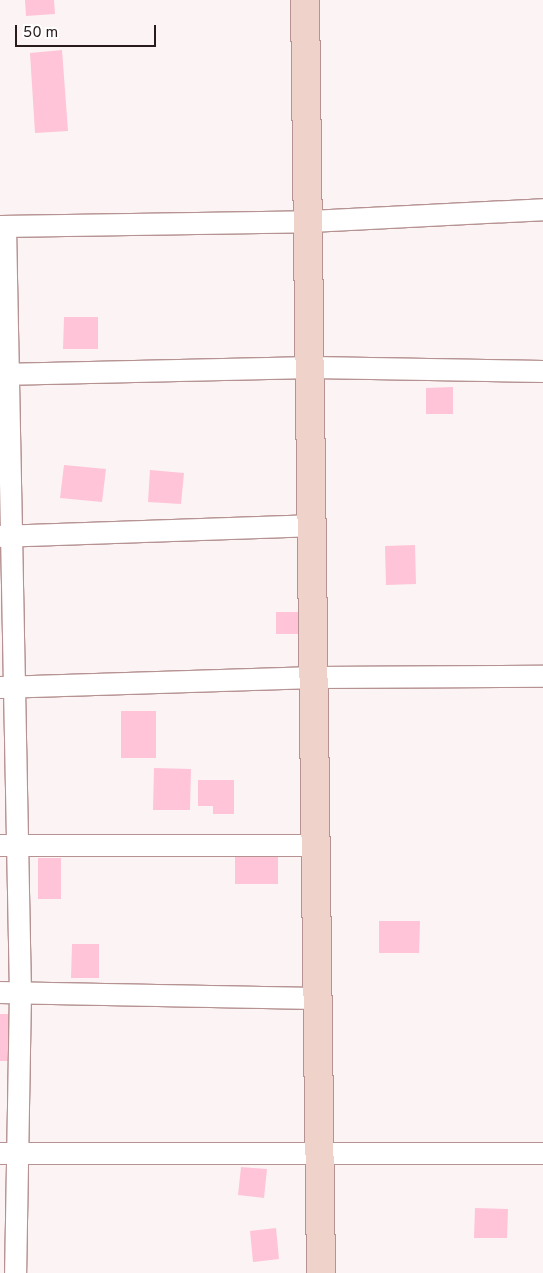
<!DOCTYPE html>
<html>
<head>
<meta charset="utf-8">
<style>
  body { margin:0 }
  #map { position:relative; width:543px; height:1273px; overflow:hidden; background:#fcf4f4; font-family:Overpass,sans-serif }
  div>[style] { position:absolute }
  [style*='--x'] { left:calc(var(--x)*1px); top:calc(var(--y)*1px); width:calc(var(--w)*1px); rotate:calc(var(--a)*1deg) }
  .building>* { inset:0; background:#ffc4d7 }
  .roads { filter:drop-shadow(1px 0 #b69292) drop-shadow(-1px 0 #b69292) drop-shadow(0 1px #b69292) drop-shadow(0 -1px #b69292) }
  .street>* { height:21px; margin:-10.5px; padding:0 10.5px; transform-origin:10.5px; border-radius:10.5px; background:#fff }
  .secondary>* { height:28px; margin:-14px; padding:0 14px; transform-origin:14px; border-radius:14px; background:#efd3ca }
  span { translate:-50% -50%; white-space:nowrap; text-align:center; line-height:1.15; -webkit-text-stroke:4px #fff; paint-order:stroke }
  .scale { position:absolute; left:15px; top:25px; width:141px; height:22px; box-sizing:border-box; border:2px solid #291b1b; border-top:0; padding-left:6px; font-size:15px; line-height:18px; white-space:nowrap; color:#291b1b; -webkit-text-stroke:4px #fff; paint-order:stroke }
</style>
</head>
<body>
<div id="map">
  <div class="building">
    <i style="clip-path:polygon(25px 0,54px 0,55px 14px,26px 16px)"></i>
    <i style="clip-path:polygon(62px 50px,68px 131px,35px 133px,30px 53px)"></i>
    <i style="clip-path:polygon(64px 317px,98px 317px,98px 349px,63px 349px)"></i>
    <i style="clip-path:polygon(453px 387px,453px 414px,426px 414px,426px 388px)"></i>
    <i style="clip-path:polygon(64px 465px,106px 469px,102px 502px,60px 498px)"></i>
    <i style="clip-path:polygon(150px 470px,184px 473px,181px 504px,148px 502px)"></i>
    <i style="clip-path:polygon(415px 545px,416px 584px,386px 585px,385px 546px)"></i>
    <i style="clip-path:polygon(276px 612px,304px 612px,304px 634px,276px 634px)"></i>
    <i style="clip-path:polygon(121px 711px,156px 711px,156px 758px,121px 758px)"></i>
    <i style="clip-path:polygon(154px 768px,191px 769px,190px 810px,153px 810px)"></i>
    <i style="clip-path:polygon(198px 780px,234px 780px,234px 814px,213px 814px,213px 806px,198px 806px)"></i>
    <i style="clip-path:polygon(235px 857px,278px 857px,278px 884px,235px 884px)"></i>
    <i style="clip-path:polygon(38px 858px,61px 858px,61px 899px,38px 899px)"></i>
    <i style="clip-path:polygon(379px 921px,420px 921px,419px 953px,379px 953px)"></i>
    <i style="clip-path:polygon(72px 944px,99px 944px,99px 978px,71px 978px)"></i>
    <i style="clip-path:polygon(0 1014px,11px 1014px,9px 1061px,0 1061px)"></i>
    <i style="clip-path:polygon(241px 1167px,267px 1169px,264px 1198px,238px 1195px)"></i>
    <i style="clip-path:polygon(475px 1208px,508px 1209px,507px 1238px,474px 1238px)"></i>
    <i style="clip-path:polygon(276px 1228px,279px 1259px,253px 1262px,250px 1231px)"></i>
  </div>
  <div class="roads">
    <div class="street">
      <i style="--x:0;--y:226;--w:310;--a:-0.9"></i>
      <i style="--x:310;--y:221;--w:233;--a:-2.9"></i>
      <i style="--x:5;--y:226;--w:766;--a:88.88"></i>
      <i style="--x:20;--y:992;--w:281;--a:91"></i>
      <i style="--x:0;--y:374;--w:312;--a:-1.3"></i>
      <i style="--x:312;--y:367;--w:231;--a:1"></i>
      <i style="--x:0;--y:536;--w:313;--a:-2"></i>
      <i style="--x:0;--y:687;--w:315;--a:-1.8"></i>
      <i style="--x:315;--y:677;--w:228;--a:-0.3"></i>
      <i style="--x:0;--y:845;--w:316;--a:0"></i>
      <i style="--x:0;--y:992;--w:318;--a:1.1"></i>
      <i style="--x:0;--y:1153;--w:543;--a:0"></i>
    </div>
    <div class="secondary">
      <i style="--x:305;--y:0;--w:1273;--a:89.28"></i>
    </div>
  </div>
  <div class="scale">50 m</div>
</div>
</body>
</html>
